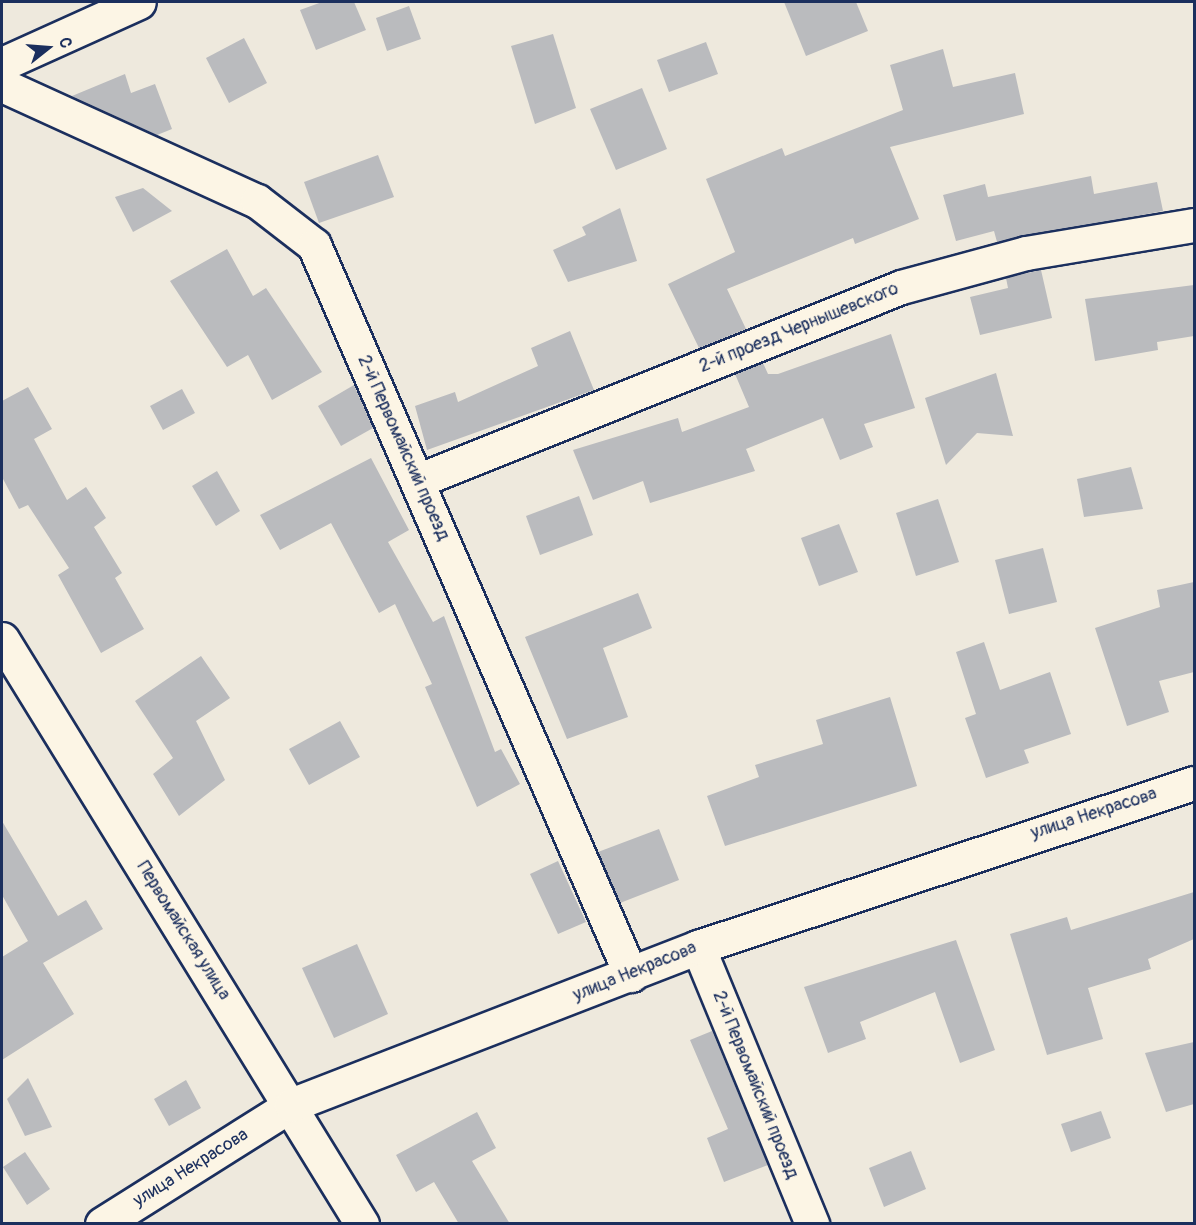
<!DOCTYPE html>
<html>
<head>
<meta charset="utf-8">
<style>
  body { margin:0 }
  #map { position:relative; width:1196px; height:1225px; overflow:hidden; background:#eee9dd; font-family:Pangolin,sans-serif }
  div>[style] { position:absolute }
  [style*='--x'] { left:calc(var(--x)*1px); top:calc(var(--y)*1px); width:calc(var(--w)*1px); rotate:calc(var(--a)*1deg) }
  .building>* { inset:0; background:#babbbe }
  .roads { filter:drop-shadow(2px 0 #1b2f5e) drop-shadow(-2px 0 #1b2f5e) drop-shadow(0 2px #1b2f5e) drop-shadow(0 -2px #1b2f5e) }
  .minor>* { height:33px; margin:-16.5px; padding:0 16.5px; transform-origin:16.5px; border-radius:16.5px; background:#fcf5e5 }
  span { translate:-50% -50%; white-space:nowrap; text-align:center; line-height:1.15; -webkit-text-stroke:4.5px #fcf5e5; paint-order:stroke }
  .street-label { font-size:18px; color:#1b2f5e }
  .frame { position:absolute; inset:0; border:3px solid #1b2f5e; pointer-events:none }
  .north { position:absolute; left:18px; top:18px; width:60px; height:60px; -webkit-text-stroke:4px #fcf5e5; paint-order:stroke; rotate:73deg; font-size:16px; font-weight:700; line-height:24px; text-align:center; color:#1b2f5e }
  .north::after { content:''; display:block; margin:auto; width:21px; height:27px; background:#1b2f5e; clip-path:polygon(50% 0,100% 100%,50% 72%,0 100%) }
</style>
</head>
<body>
<div id="map">
  <div class="building">
    <i style="clip-path:polygon(322px 2px,354px 2px,366px 30px,316px 50px,300px 10px)"></i>
    <i style="clip-path:polygon(784px 2px,856px 2px,868px 31px,806px 56px)"></i>
    <i style="clip-path:polygon(409px 6px,421px 39px,387px 51px,376px 18px)"></i>
    <i style="clip-path:polygon(553px 34px,576px 108px,535px 124px,511px 46px)"></i>
    <i style="clip-path:polygon(244px 38px,267px 83px,229px 103px,206px 58px)"></i>
    <i style="clip-path:polygon(706px 42px,718px 74px,669px 92px,657px 60px)"></i>
    <i style="clip-path:polygon(943px 49px,953px 87px,1015px 73px,1024px 114px,890px 147px,919px 219px,855px 244px,853px 238px,727px 289px,746px 329px,699px 348px,668px 284px,735px 252px,706px 179px,782px 148px,785px 156px,903px 110px,890px 65px)"></i>
    <i style="clip-path:polygon(125px 74px,131px 93px,155px 84px,172px 129px,157px 135px,72px 96px)"></i>
    <i style="clip-path:polygon(642px 88px,667px 149px,616px 170px,590px 109px)"></i>
    <i style="clip-path:polygon(378px 155px,394px 197px,319px 223px,304px 182px)"></i>
    <i style="clip-path:polygon(1091px 176px,1094px 194px,1157px 182px,1163px 211px,997px 242px,994px 231px,956px 241px,943px 195px,985px 184px,988px 197px)"></i>
    <i style="clip-path:polygon(143px 188px,172px 211px,133px 232px,115px 197px)"></i>
    <i style="clip-path:polygon(620px 208px,637px 261px,568px 282px,553px 250px,586px 235px,582px 227px)"></i>
    <i style="clip-path:polygon(227px 249px,253px 296px,266px 288px,322px 372px,272px 400px,248px 355px,227px 367px,170px 281px)"></i>
    <i style="clip-path:polygon(1041px 270px,1052px 318px,980px 335px,970px 297px,1008px 288px,1006px 278px)"></i>
    <i style="clip-path:polygon(1194px 285px,1194px 336px,1157px 342px,1158px 350px,1095px 361px,1085px 299px)"></i>
    <i style="clip-path:polygon(570px 331px,594px 390px,427px 450px,415px 406px,455px 392px,458px 402px,538px 366px,531px 348px)"></i>
    <i style="clip-path:polygon(891px 334px,915px 408px,864px 424px,873px 447px,840px 460px,823px 418px,746px 449px,755px 471px,650px 503px,643px 481px,593px 500px,573px 450px,678px 418px,682px 432px,749px 407px,735px 374px,763px 363px,768px 374px,778px 374px)"></i>
    <i style="clip-path:polygon(996px 373px,1013px 436px,977px 433px,946px 465px,925px 398px)"></i>
    <i style="clip-path:polygon(354px 385px,373px 428px,341px 446px,318px 406px)"></i>
    <i style="clip-path:polygon(28px 387px,52px 429px,34px 439px,67px 500px,86px 487px,106px 518px,94px 527px,122px 573px,115px 578px,144px 629px,101px 653px,58px 575px,69px 568px,28px 505px,19px 509px,2px 477px,2px 401px)"></i>
    <i style="clip-path:polygon(182px 389px,195px 413px,163px 430px,150px 406px)"></i>
    <i style="clip-path:polygon(371px 458px,409px 530px,388px 542px,433px 622px,444px 616px,495px 752px,501px 749px,520px 784px,477px 807px,425px 687px,432px 684px,395px 604px,379px 613px,331px 523px,280px 550px,260px 515px)"></i>
    <i style="clip-path:polygon(1131px 467px,1143px 509px,1084px 517px,1077px 479px)"></i>
    <i style="clip-path:polygon(217px 471px,240px 511px,216px 526px,192px 486px)"></i>
    <i style="clip-path:polygon(579px 496px,593px 535px,540px 555px,526px 516px)"></i>
    <i style="clip-path:polygon(938px 499px,959px 562px,916px 576px,896px 513px)"></i>
    <i style="clip-path:polygon(839px 524px,858px 572px,819px 586px,801px 538px)"></i>
    <i style="clip-path:polygon(1043px 548px,1057px 602px,1009px 614px,995px 560px)"></i>
    <i style="clip-path:polygon(1194px 582px,1194px 672px,1159px 681px,1169px 712px,1127px 726px,1095px 628px,1160px 607px,1157px 590px)"></i>
    <i style="clip-path:polygon(638px 593px,652px 628px,603px 648px,628px 717px,567px 739px,525px 637px)"></i>
    <i style="clip-path:polygon(984px 642px,1000px 690px,1050px 672px,1071px 734px,1024px 750px,1029px 763px,986px 778px,965px 718px,976px 714px,956px 652px)"></i>
    <i style="clip-path:polygon(201px 656px,230px 698px,196px 721px,225px 780px,179px 816px,153px 774px,173px 758px,135px 701px)"></i>
    <i style="clip-path:polygon(890px 697px,917px 786px,725px 846px,707px 796px,759px 777px,755px 765px,823px 744px,816px 720px)"></i>
    <i style="clip-path:polygon(340px 721px,360px 757px,309px 785px,289px 749px)"></i>
    <i style="clip-path:polygon(2px 821px,58px 916px,86px 900px,103px 929px,43px 963px,74px 1014px,2px 1060px,2px 957px,28px 941px,2px 895px)"></i>
    <i style="clip-path:polygon(659px 829px,679px 880px,620px 903px,598px 852px)"></i>
    <i style="clip-path:polygon(558px 861px,586px 922px,558px 934px,530px 874px)"></i>
    <i style="clip-path:polygon(1194px 892px,1194px 939px,1148px 959px,1151px 969px,1088px 988px,1103px 1039px,1047px 1055px,1010px 934px,1067px 917px,1071px 930px)"></i>
    <i style="clip-path:polygon(956px 940px,995px 1050px,960px 1063px,935px 992px,860px 1022px,866px 1039px,828px 1053px,804px 987px)"></i>
    <i style="clip-path:polygon(357px 944px,388px 1014px,334px 1038px,302px 968px)"></i>
    <i style="clip-path:polygon(712px 1031px,768px 1165px,724px 1182px,707px 1138px,728px 1129px,690px 1040px)"></i>
    <i style="clip-path:polygon(1194px 1042px,1194px 1104px,1166px 1112px,1145px 1053px)"></i>
    <i style="clip-path:polygon(28px 1078px,52px 1127px,25px 1136px,7px 1099px)"></i>
    <i style="clip-path:polygon(186px 1080px,201px 1108px,169px 1126px,154px 1099px)"></i>
    <i style="clip-path:polygon(1101px 1111px,1111px 1138px,1071px 1152px,1061px 1124px)"></i>
    <i style="clip-path:polygon(477px 1112px,496px 1148px,472px 1161px,510px 1224px,459px 1224px,434px 1182px,416px 1192px,396px 1155px)"></i>
    <i style="clip-path:polygon(911px 1151px,926px 1189px,884px 1207px,869px 1168px)"></i>
    <i style="clip-path:polygon(25px 1152px,50px 1189px,27px 1205px,3px 1167px)"></i>
  </div>
  <div class="roads">
    <div class="minor">
      <i style="--x:2;--y:64;--w:150;--a:-24.3"></i>
      <i style="--x:2;--y:85;--w:280;--a:24.5"></i>
      <i style="--x:257;--y:201;--w:72;--a:37.7"></i>
      <i style="--x:314;--y:245;--w:796;--a:66.53"></i>
      <i style="--x:417;--y:481;--w:521;--a:-21.84"></i>
      <i style="--x:901;--y:287;--w:130;--a:-15.2"></i>
      <i style="--x:1026;--y:253;--w:170;--a:-9.5"></i>
      <i style="--x:2;--y:639;--w:687;--a:58.39"></i>
      <i style="--x:698;--y:947;--w:300;--a:67.6"></i>
      <i style="--x:102;--y:1224;--w:223;--a:-32.2"></i>
      <i style="--x:291;--y:1105;--w:437;--a:-21.2"></i>
      <i style="--x:698;--y:947;--w:522;--a:-18.3"></i>
    </div>
  </div>
  <div class="street-label">
    <span style="left:799px;top:328px;rotate:-22deg">2-й проезд Чернышевского</span>
    <span style="left:403px;top:448px;rotate:66deg">2-й Первомайский проезд</span>
    <span style="left:1094px;top:814px;rotate:-18deg">улица Некрасова</span>
    <span style="left:183px;top:931px;rotate:58deg">Первомайская улица</span>
    <span style="left:635px;top:972px;rotate:-22deg">улица Некрасова</span>
    <span style="left:755px;top:1085px;rotate:68deg">2-й Первомайский проезд</span>
    <span style="left:191px;top:1168px;rotate:-32deg">улица Некрасова</span>
  </div>
  <div class="frame"></div>
  <div class="north">С</div>
</div>
</body>
</html>
